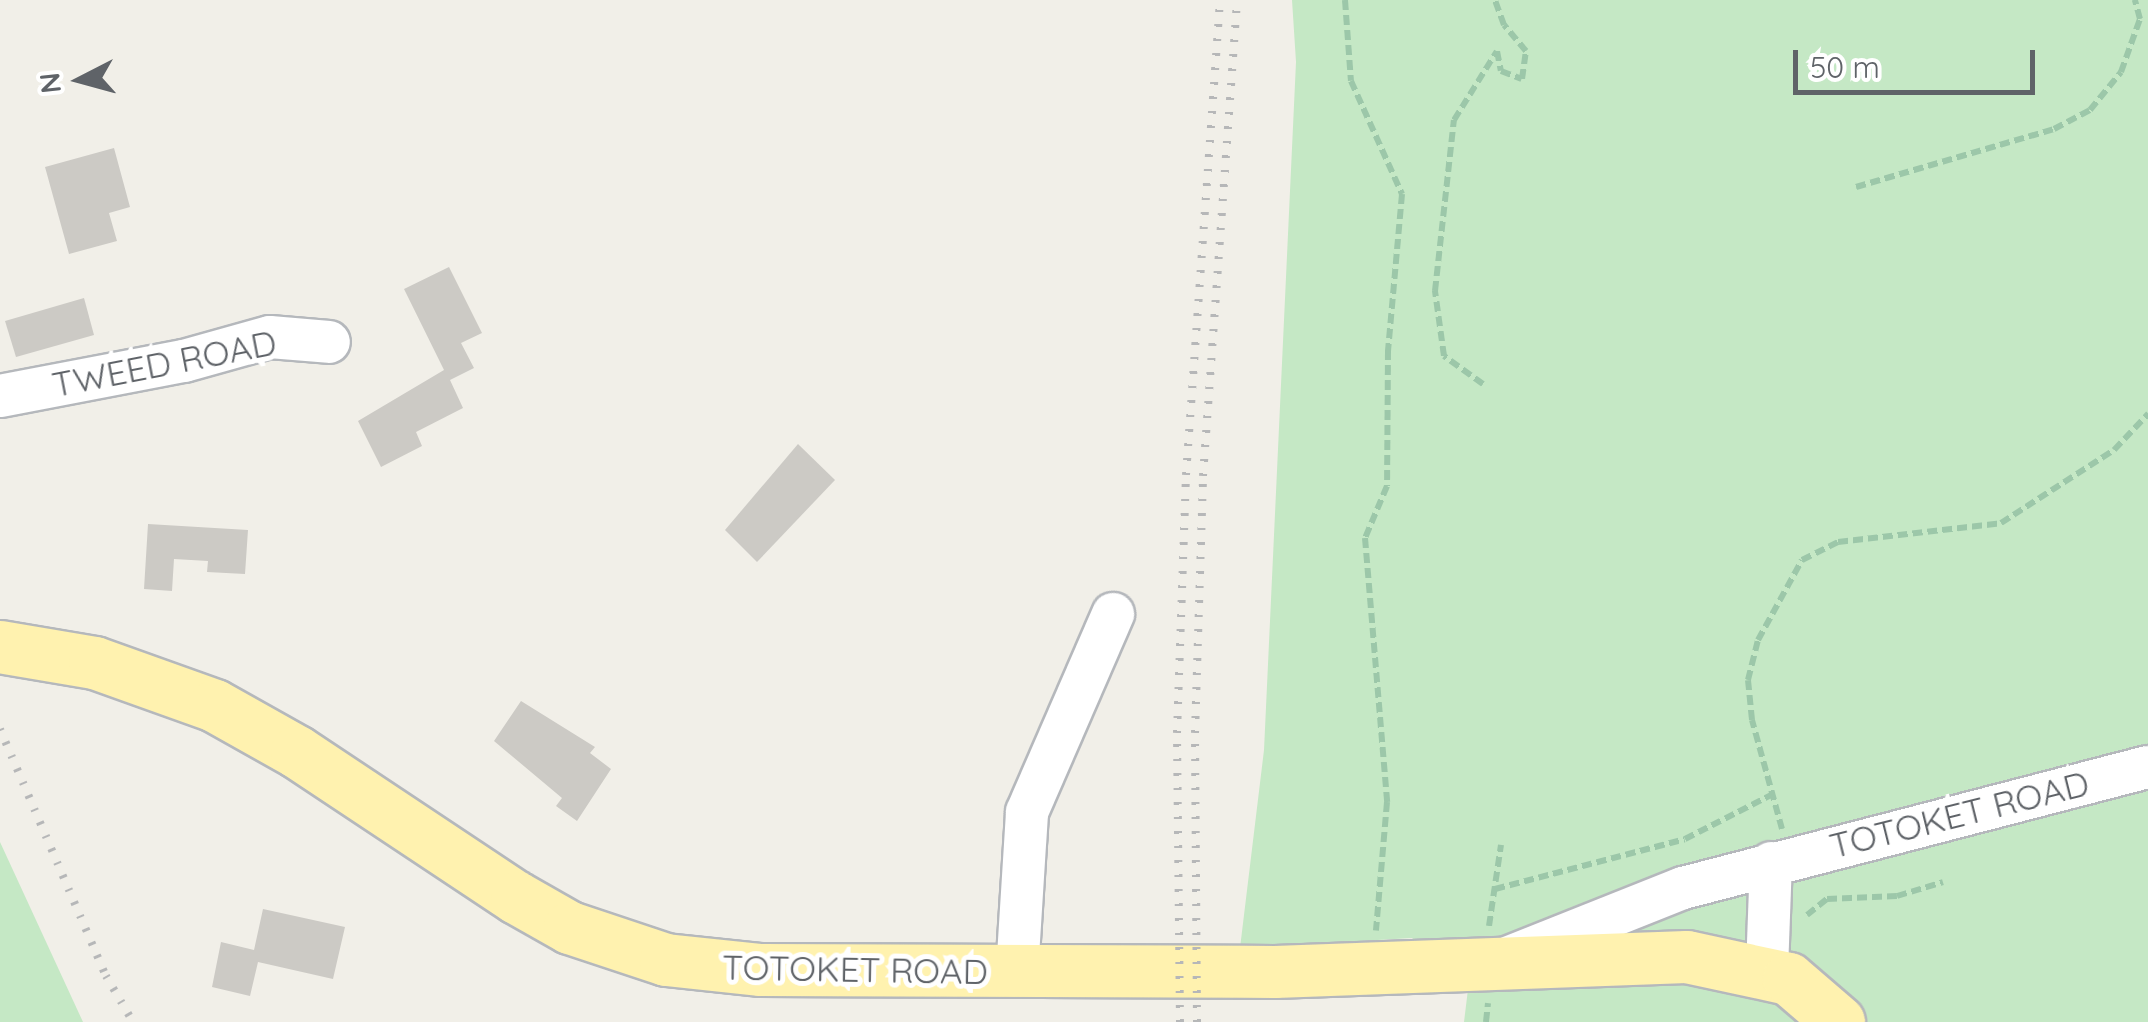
<!DOCTYPE html>
<html>
<head>
<meta charset="utf-8">
<style>
  body { margin:0 }
  #map { position:relative; width:2148px; height:1022px; overflow:hidden; background:#f1efe8; font-family:Quicksand,sans-serif }
  div>[style] { position:absolute }
  [style*='--x'] { left:calc(var(--x)*1px); top:calc(var(--y)*1px); width:calc(var(--w)*1px); rotate:calc(var(--a)*1deg) }
  .green>* { inset:0; background:#c5e8c5 }
  .building>* { inset:0; background:#cccac5 }
  .path>* { height:6px; margin-top:-3px; transform-origin:0; background:repeating-linear-gradient(90deg,#9cc7a9 0 10px,transparent 0 15px) }
  .roads { filter:drop-shadow(2px 0 #b5b8bc) drop-shadow(-2px 0 #b5b8bc) drop-shadow(0 2px #b5b8bc) drop-shadow(0 -2px #b5b8bc) }
  .minor>* { height:42px; margin:-21px; padding:0 21px; transform-origin:21px; border-radius:21px; background:#fff }
  .major>* { height:52px; margin:-26px; padding:0 26px; transform-origin:26px; border-radius:26px; background:#fff2af }
  .rail>* { height:8px; margin-top:-4px; transform-origin:0; background:repeating-linear-gradient(90deg,#b6b7b8 0 2.5px,transparent 0 14.5px) }
  span { translate:-50% -50%; white-space:nowrap; text-align:center; line-height:1.15; -webkit-text-stroke:10px #fff; paint-order:stroke }
  .street-label { font-size:35px; color:#5f6368 }
  .north { position:absolute; left:30px; top:30px; width:100px; height:100px; -webkit-text-stroke:8px #fff; paint-order:stroke; rotate:264deg; font-size:28px; font-weight:700; line-height:40px; text-align:center; color:#5f6368 }
  .north::after { content:''; display:block; margin:auto; width:35px; height:45px; background:#5f6368; clip-path:polygon(50% 0,100% 100%,50% 72%,0 100%) }
  .scale { position:absolute; left:1793px; top:50px; width:242px; height:45px; box-sizing:border-box; border:5px solid #5f6368; border-top:0; padding-left:12px; font-size:30px; line-height:35px; white-space:nowrap; color:#5f6368; -webkit-text-stroke:8px #fff; paint-order:stroke }
</style>
</head>
<body>
<div id="map">
  <div class="green">
    <i style="clip-path:polygon(1292px 0,2148px 0,2148px 1022px,1464px 1022px,1469px 981px,1412px 938px,1240px 948px,1264px 750px,1296px 62px)"></i>
    <i style="clip-path:polygon(0 842px,83px 1022px,0 1022px)"></i>
  </div>
  <div class="building">
    <i style="clip-path:polygon(114px 148px,130px 207px,109px 213px,117px 241px,69px 254px,45px 167px)"></i>
    <i style="clip-path:polygon(449px 267px,482px 333px,461px 343px,474px 368px,450px 380px,463px 408px,416px 432px,422px 446px,381px 467px,358px 421px,444px 370px,404px 289px)"></i>
    <i style="clip-path:polygon(84px 298px,94px 335px,16px 357px,5px 321px)"></i>
    <i style="clip-path:polygon(798px 444px,835px 480px,757px 562px,725px 530px)"></i>
    <i style="clip-path:polygon(148px 524px,248px 530px,245px 574px,207px 572px,208px 561px,174px 559px,172px 591px,144px 589px)"></i>
    <i style="clip-path:polygon(521px 701px,595px 747px,590px 753px,611px 769px,577px 821px,556px 806px,562px 798px,494px 741px)"></i>
    <i style="clip-path:polygon(263px 909px,345px 927px,333px 979px,258px 962px,250px 996px,212px 987px,221px 942px,254px 950px)"></i>
  </div>
  <div class="path">
    <i style="--x:1345;--y:0;--w:81;--a:85.8"></i>
    <i style="--x:1351;--y:81;--w:124;--a:65.7"></i>
    <i style="--x:1402;--y:194;--w:157;--a:95.1"></i>
    <i style="--x:1388;--y:350;--w:136;--a:90.4"></i>
    <i style="--x:1387;--y:486;--w:56;--a:112.9"></i>
    <i style="--x:1365;--y:538;--w:265;--a:85.2"></i>
    <i style="--x:1387;--y:802;--w:129;--a:94.9"></i>
    <i style="--x:1856;--y:187;--w:206;--a:-16.3"></i>
    <i style="--x:2054;--y:129;--w:41;--a:-27.8"></i>
    <i style="--x:2090;--y:110;--w:49;--a:-50.8"></i>
    <i style="--x:2121;--y:72;--w:56;--a:-70.3"></i>
    <i style="--x:2140;--y:19;--w:20;--a:-105"></i>
    <i style="--x:1483;--y:384;--w:48;--a:-144.3"></i>
    <i style="--x:1444;--y:356;--w:66;--a:-97.9"></i>
    <i style="--x:1435;--y:291;--w:172;--a:-83.7"></i>
    <i style="--x:1454;--y:120;--w:81;--a:-58.1"></i>
    <i style="--x:1497;--y:51;--w:20;--a:79"></i>
    <i style="--x:1501;--y:71;--w:22;--a:21"></i>
    <i style="--x:1522;--y:79;--w:28;--a:-82"></i>
    <i style="--x:1526;--y:51;--w:34;--a:-130"></i>
    <i style="--x:1504;--y:25;--w:27;--a:-110"></i>
    <i style="--x:1782;--y:829;--w:113;--a:-105.4"></i>
    <i style="--x:1752;--y:720;--w:40;--a:-95.7"></i>
    <i style="--x:1748;--y:680;--w:41;--a:-76"></i>
    <i style="--x:1758;--y:640;--w:91;--a:-61.2"></i>
    <i style="--x:1802;--y:560;--w:40;--a:-26.6"></i>
    <i style="--x:1838;--y:542;--w:164;--a:-6.6"></i>
    <i style="--x:2001;--y:523;--w:135;--a:-32.9"></i>
    <i style="--x:2114;--y:450;--w:50;--a:-46.6"></i>
    <i style="--x:1495;--y:889;--w:196;--a:-14.7"></i>
    <i style="--x:1685;--y:839;--w:97;--a:-27.1"></i>
    <i style="--x:1807;--y:915;--w:26;--a:-39"></i>
    <i style="--x:1827;--y:899;--w:70;--a:-2.5"></i>
    <i style="--x:1897;--y:896;--w:48;--a:-16.9"></i>
    <i style="--x:1489;--y:926;--w:82;--a:-81.6"></i>
    <i style="--x:1486;--y:1022;--w:19;--a:-84"></i>
  </div>
  <div class="roads">
    <div class="minor">
      <i style="--x:0;--y:396;--w:187;--a:-10.8"></i>
      <i style="--x:184;--y:361;--w:89;--a:-15.6"></i>
      <i style="--x:270;--y:337;--w:59;--a:4.8"></i>
      <i style="--x:1507;--y:958;--w:189;--a:-21.7"></i>
      <i style="--x:1683;--y:888;--w:480;--a:-14.6"></i>
      <i style="--x:1767;--y:970;--w:107;--a:-87.9"></i>
      <i style="--x:1017;--y:972;--w:160;--a:-86.4"></i>
      <i style="--x:1027;--y:812;--w:216;--a:-66.5"></i>
    </div>
    <div class="major">
      <i style="--x:0;--y:647;--w:96;--a:9.6"></i>
      <i style="--x:95;--y:663;--w:127;--a:19.7"></i>
      <i style="--x:215;--y:706;--w:94;--a:29.3"></i>
      <i style="--x:297;--y:752;--w:264;--a:33.6"></i>
      <i style="--x:517;--y:898;--w:61;--a:29.5"></i>
      <i style="--x:570;--y:928;--w:101;--a:18.4"></i>
      <i style="--x:666;--y:960;--w:96;--a:6"></i>
      <i style="--x:761;--y:970;--w:514;--a:0.22"></i>
      <i style="--x:1275;--y:972;--w:412;--a:-2.1"></i>
      <i style="--x:1687;--y:957;--w:104;--a:12.2"></i>
      <i style="--x:1789;--y:979;--w:66;--a:40.7"></i>
    </div>
  </div>
  <div class="rail">
    <i style="--x:0;--y:729;--w:269;--a:66.8"></i>
    <i style="--x:106;--y:976;--w:53;--a:59.6"></i>
    <i style="--x:1180;--y:1022;--w:289;--a:-90.6"></i>
    <i style="--x:1177;--y:733;--w:258;--a:-88"></i>
    <i style="--x:1186;--y:475;--w:476;--a:-85.9"></i>
    <i style="--x:1197;--y:1022;--w:289;--a:-90.4"></i>
    <i style="--x:1195;--y:733;--w:257;--a:-88.2"></i>
    <i style="--x:1203;--y:476;--w:477;--a:-85.9"></i>
  </div>
  <div class="street-label">
    <span style="left:164px;top:363px;rotate:-11deg">TWEED ROAD</span>
    <span style="left:1959px;top:814px;rotate:-14deg">TOTOKET ROAD</span>
    <span style="left:855px;top:969px;rotate:1deg">TOTOKET ROAD</span>
  </div>
  <div class="north">N</div>
  <div class="scale">50 m</div>
</div>
</body>
</html>
